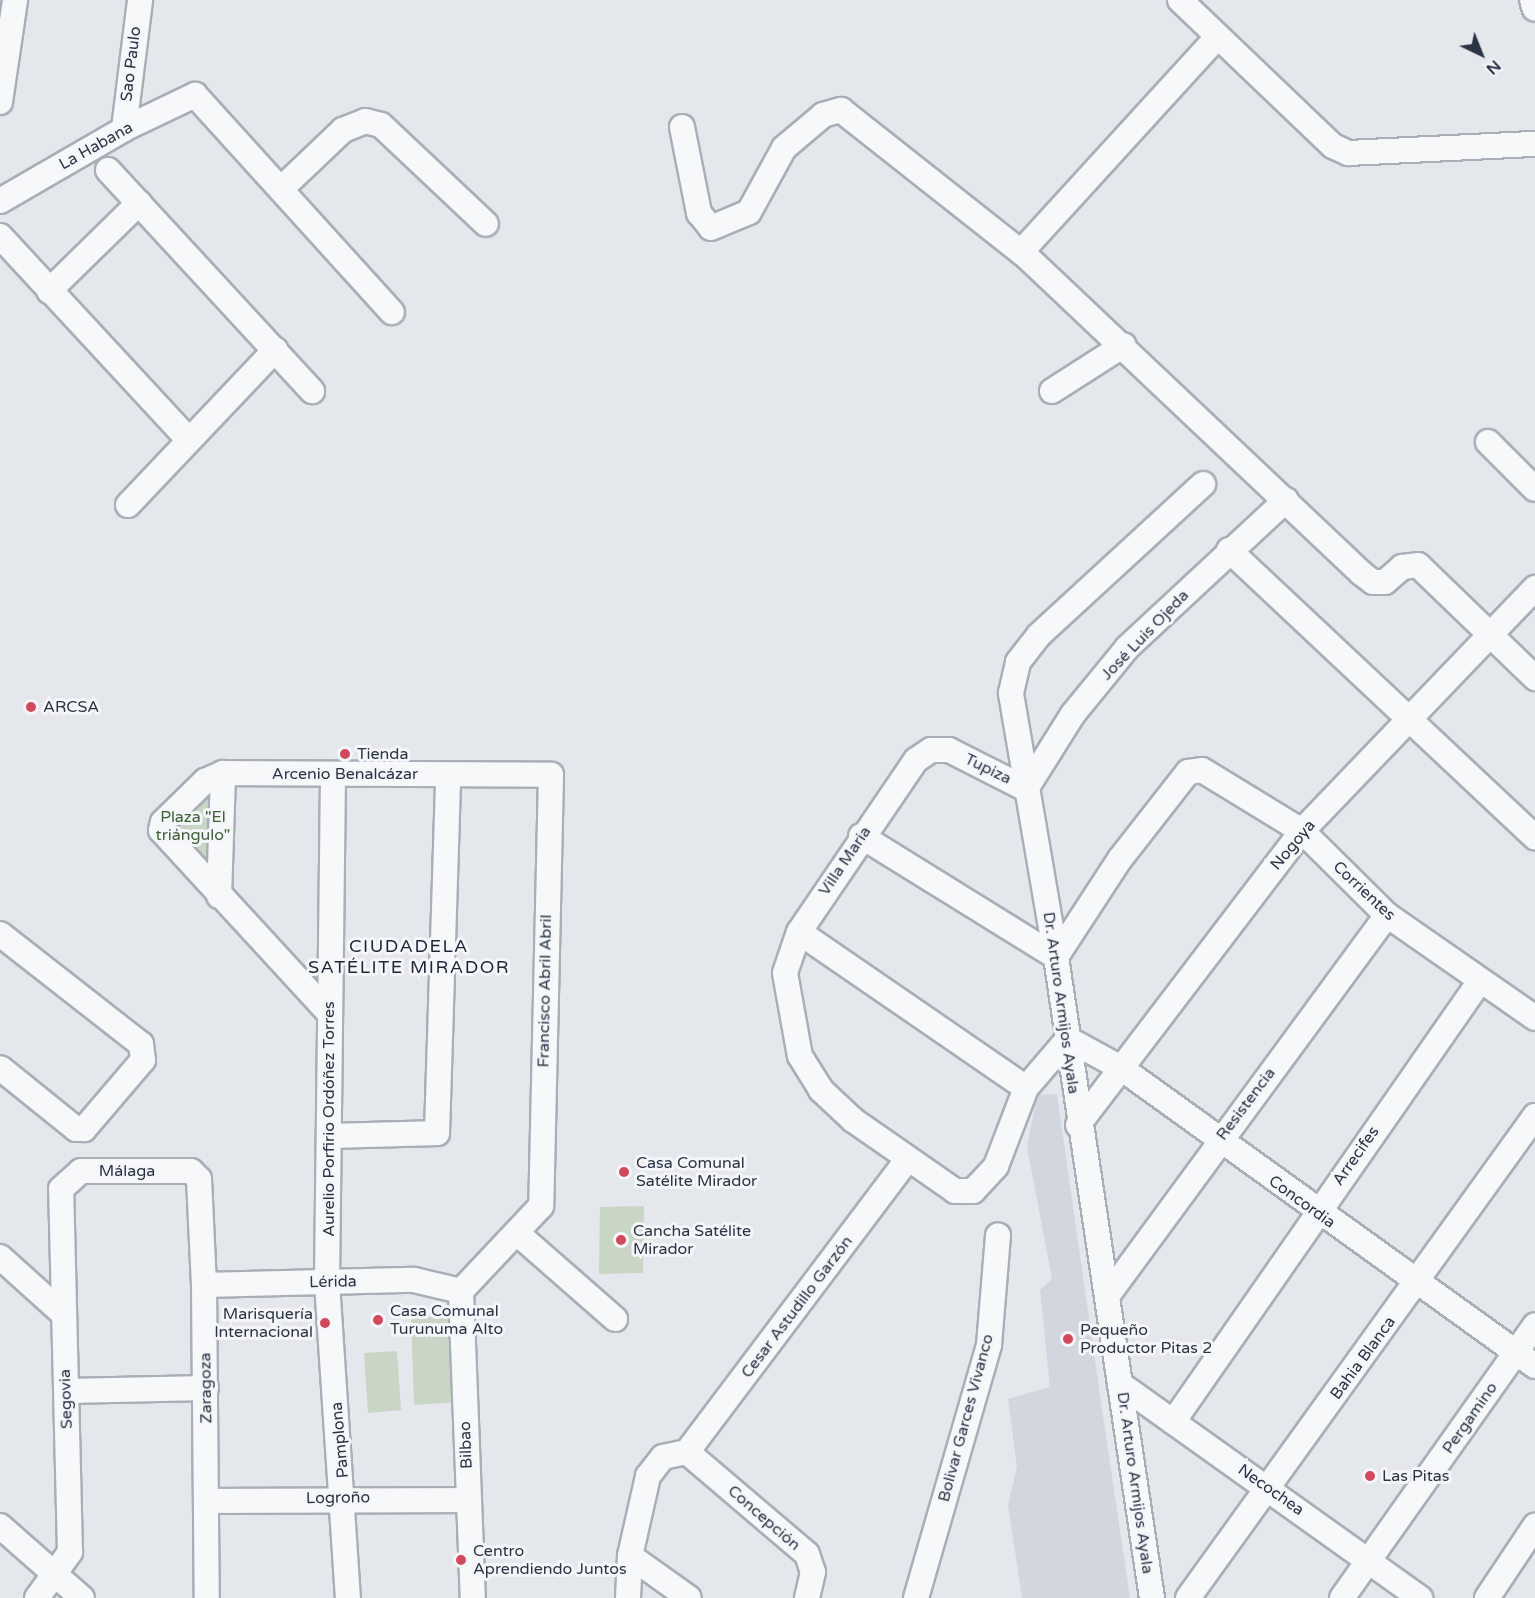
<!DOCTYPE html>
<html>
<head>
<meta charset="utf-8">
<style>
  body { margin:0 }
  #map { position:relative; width:1535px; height:1598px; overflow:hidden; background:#e4e7ec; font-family:"Varela Round",sans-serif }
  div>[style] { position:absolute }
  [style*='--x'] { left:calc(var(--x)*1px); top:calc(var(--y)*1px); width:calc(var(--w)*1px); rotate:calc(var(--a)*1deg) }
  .built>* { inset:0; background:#d2d6de }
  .green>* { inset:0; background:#c9d6c5 }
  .roads { filter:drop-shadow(2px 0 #a9aeb7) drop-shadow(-2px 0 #a9aeb7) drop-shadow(0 2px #a9aeb7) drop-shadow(0 -2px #a9aeb7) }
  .minor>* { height:24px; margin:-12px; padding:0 12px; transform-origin:12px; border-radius:12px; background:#f7f8fa }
  .dots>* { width:16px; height:16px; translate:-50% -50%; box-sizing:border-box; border:3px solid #f4f6f9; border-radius:50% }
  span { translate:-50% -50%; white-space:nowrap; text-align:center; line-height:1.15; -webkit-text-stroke:6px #f4f6f9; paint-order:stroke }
  .street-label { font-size:16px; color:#2b3445 }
  .poi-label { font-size:16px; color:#2b3445 }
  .left { translate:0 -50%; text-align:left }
  .right { translate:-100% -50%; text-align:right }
  .park-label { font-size:16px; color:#3f6138 }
  .neighbourhood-label { font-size:18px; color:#1d2536; letter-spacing:1.5px }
  .north { position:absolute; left:1451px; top:24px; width:60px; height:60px; -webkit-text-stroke:4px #f4f6f9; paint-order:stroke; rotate:137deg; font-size:16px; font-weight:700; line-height:24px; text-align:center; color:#2b3445 }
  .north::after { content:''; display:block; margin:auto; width:21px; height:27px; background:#2b3445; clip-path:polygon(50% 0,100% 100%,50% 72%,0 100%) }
</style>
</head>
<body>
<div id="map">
  <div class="built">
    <i style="clip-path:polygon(1057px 1094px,1102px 1409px,1130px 1598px,1022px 1598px,1008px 1505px,1017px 1467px,1008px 1399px,1050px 1387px,1040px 1290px,1052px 1279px,1027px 1147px,1037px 1095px)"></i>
  </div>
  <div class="green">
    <i style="clip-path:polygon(212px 788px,208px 870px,170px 826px)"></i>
    <i style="clip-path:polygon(644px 1206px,643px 1273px,599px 1274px,600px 1207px)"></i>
    <i style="clip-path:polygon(457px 1315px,460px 1402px,414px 1405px,411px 1318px)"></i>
    <i style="clip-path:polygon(397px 1351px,401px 1410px,368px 1413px,364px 1353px)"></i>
  </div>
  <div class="roads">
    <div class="minor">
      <i style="--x:1180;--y:0;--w:211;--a:43.7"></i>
      <i style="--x:1333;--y:146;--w:17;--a:25"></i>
      <i style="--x:1348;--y:153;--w:187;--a:-2.8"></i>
      <i style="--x:1532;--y:0;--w:9;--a:72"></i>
      <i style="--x:0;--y:102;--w:103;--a:-81.6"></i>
      <i style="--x:682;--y:127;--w:88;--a:78.8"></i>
      <i style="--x:699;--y:213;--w:19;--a:51"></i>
      <i style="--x:711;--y:228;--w:41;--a:-22.8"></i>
      <i style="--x:749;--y:212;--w:73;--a:-61.3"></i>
      <i style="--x:784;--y:148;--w:51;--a:-40.2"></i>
      <i style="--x:823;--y:115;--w:19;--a:-16"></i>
      <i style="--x:841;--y:110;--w:237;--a:38.3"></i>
      <i style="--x:1027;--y:257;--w:460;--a:43.4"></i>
      <i style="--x:1361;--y:573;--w:15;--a:37"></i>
      <i style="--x:1373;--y:582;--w:12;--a:0"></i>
      <i style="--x:1385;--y:582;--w:23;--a:-41"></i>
      <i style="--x:1402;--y:567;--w:16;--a:-7"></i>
      <i style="--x:1418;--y:565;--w:163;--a:44"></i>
      <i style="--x:124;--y:129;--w:130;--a:-82.9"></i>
      <i style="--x:108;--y:170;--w:301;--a:47.3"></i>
      <i style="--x:281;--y:189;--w:86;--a:-43.6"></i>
      <i style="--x:343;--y:130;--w:24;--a:-22"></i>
      <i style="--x:365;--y:121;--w:16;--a:14"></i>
      <i style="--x:381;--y:125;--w:144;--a:43.3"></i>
      <i style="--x:0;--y:201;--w:143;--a:-30.1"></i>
      <i style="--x:124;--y:129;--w:79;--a:-25.6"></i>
      <i style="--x:195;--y:95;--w:293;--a:47.8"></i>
      <i style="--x:0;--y:236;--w:278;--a:47.2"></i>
      <i style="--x:1021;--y:252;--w:292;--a:-47.6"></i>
      <i style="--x:49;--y:291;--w:126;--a:-44.4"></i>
      <i style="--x:1052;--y:391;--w:85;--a:-32.6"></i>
      <i style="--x:1488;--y:442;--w:66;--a:45"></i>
      <i style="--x:1286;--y:500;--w:217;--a:137.1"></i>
      <i style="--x:1127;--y:648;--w:85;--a:129.3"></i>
      <i style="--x:1073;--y:714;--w:89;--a:122.1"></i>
      <i style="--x:1026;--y:789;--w:86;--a:-153.1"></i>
      <i style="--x:949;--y:750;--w:18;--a:180"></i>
      <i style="--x:931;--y:750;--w:18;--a:146"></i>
      <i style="--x:916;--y:760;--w:208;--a:124.2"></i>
      <i style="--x:799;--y:932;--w:43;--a:108.9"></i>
      <i style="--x:785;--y:973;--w:84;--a:79.8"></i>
      <i style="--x:800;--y:1056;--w:40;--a:58"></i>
      <i style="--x:821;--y:1090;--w:44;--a:43.2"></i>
      <i style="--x:853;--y:1120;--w:124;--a:34.8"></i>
      <i style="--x:955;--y:1191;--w:18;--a:0"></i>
      <i style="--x:973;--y:1191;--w:34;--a:-47"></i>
      <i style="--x:996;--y:1166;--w:84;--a:-69"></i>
      <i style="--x:1026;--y:1088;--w:65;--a:-49.4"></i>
      <i style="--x:1068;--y:1039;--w:60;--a:28.7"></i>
      <i style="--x:1121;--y:1068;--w:510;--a:35.75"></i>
      <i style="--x:128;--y:505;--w:214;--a:-46.5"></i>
      <i style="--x:1229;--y:550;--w:420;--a:43.2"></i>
      <i style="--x:333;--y:775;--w:508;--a:90.68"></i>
      <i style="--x:327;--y:1283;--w:316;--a:86.2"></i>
      <i style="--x:861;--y:836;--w:229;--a:31.8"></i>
      <i style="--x:1056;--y:957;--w:117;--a:-56.9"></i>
      <i style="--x:1120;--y:859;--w:110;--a:-52"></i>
      <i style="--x:1188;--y:772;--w:14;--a:-8"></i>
      <i style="--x:1202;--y:770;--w:117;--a:31.4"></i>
      <i style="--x:1302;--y:831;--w:120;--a:44.7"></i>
      <i style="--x:1387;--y:915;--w:180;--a:34.8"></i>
      <i style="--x:219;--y:896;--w:123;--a:-88.1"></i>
      <i style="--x:799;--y:932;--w:275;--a:34.5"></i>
      <i style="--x:0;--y:934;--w:179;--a:38"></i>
      <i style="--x:141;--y:1044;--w:16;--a:83"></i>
      <i style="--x:143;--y:1060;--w:91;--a:130.5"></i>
      <i style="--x:84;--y:1129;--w:8;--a:180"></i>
      <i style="--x:76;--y:1129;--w:97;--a:-141.2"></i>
      <i style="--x:329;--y:1013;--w:248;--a:-132.6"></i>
      <i style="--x:161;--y:830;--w:8;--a:-76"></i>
      <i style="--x:163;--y:822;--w:59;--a:-44.3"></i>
      <i style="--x:205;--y:781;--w:20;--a:-24"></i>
      <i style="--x:223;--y:773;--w:328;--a:0.3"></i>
      <i style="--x:551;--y:775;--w:431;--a:91.3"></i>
      <i style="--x:541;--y:1206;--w:117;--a:133.3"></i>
      <i style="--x:1078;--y:1125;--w:370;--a:-52.7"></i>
      <i style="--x:1302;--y:831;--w:337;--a:-46.2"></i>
      <i style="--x:332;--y:1136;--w:105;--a:-1.6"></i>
      <i style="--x:437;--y:1133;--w:358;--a:-88.2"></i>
      <i style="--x:518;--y:1234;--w:129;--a:41.2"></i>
      <i style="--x:0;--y:1257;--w:82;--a:42"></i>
      <i style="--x:204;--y:1285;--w:210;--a:-1.4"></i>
      <i style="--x:414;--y:1280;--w:48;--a:13.2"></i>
      <i style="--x:461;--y:1291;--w:307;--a:87.8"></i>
      <i style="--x:1108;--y:1295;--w:471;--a:-53.7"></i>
      <i style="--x:1120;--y:1384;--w:369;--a:35.5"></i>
      <i style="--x:67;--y:1391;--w:139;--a:-1.2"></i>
      <i style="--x:1173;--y:1422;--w:537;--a:-55.16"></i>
      <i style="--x:687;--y:1452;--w:364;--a:-53"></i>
      <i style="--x:687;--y:1452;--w:157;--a:40.4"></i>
      <i style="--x:807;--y:1554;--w:19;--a:72"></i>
      <i style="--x:813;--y:1572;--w:27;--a:103"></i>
      <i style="--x:208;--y:1501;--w:259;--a:-0.2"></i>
      <i style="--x:0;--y:1526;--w:109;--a:41.3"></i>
      <i style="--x:630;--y:1556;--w:72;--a:35.4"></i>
      <i style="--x:37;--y:1598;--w:57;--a:-54.3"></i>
      <i style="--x:70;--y:1552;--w:363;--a:-91.4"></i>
      <i style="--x:61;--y:1189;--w:27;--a:-42"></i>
      <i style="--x:81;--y:1171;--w:110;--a:0"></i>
      <i style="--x:191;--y:1171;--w:11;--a:45"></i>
      <i style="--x:199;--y:1179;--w:106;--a:87.3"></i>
      <i style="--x:204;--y:1285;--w:313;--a:89.5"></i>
      <i style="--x:628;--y:1598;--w:42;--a:-87.3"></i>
      <i style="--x:630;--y:1556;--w:82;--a:-77.3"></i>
      <i style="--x:648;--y:1476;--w:24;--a:-52"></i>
      <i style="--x:663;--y:1457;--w:25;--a:-12"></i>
      <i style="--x:916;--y:1598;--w:263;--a:-73.9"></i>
      <i style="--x:989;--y:1345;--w:110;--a:-85.3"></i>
      <i style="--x:1152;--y:1598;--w:648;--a:-98.52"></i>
      <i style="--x:1056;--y:957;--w:268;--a:-99.7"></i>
      <i style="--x:1011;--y:693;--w:32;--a:-77"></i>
      <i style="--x:1018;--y:662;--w:34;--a:-52"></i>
      <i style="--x:1039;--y:635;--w:223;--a:-42.6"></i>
      <i style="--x:1188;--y:1598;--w:594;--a:-54.25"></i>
      <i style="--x:1342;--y:1598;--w:334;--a:-54.7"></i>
      <i style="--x:1487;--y:1598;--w:87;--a:-56.3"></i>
    </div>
  </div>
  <div class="dots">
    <i style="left:31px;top:707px;background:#d1495b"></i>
    <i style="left:345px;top:754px;background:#d1495b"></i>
    <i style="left:624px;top:1172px;background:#d1495b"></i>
    <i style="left:621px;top:1240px;background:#d1495b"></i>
    <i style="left:378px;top:1320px;background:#d1495b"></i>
    <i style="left:325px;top:1323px;background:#d1495b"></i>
    <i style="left:1068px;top:1339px;background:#d1495b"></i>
    <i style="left:1370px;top:1476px;background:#d1495b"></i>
    <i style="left:461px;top:1560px;background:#d1495b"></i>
  </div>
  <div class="street-label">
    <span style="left:131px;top:64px;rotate:-83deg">Sao Paulo</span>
    <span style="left:96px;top:146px;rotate:-29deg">La Habana</span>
    <span style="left:1145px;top:635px;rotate:-46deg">José Luis Ojeda</span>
    <span style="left:988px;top:769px;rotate:26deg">Tupiza</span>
    <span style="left:345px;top:774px">Arcenio Benalcázar</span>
    <span style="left:1293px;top:845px;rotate:-50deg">Nogoya</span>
    <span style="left:845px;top:861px;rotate:-56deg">Villa Maria</span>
    <span style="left:1364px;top:891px;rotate:43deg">Corrientes</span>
    <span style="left:545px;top:991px;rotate:-89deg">Francisco Abril Abril</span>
    <span style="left:1061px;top:1003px;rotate:82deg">Dr. Arturo Armijos Ayala</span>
    <span style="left:1246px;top:1104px;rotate:-53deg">Resistencia</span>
    <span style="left:329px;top:1119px;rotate:-90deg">Aurelio Porfirio Ordóñez Torres</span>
    <span style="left:1356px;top:1156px;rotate:-55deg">Arrecifes</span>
    <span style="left:127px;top:1171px">Málaga</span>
    <span style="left:1302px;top:1202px;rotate:36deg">Concordia</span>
    <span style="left:333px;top:1282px;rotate:-1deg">Lérida</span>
    <span style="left:797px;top:1307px;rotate:-53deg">Cesar Astudillo Garzón</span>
    <span style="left:1363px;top:1358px;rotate:-54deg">Bahia Blanca</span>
    <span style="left:206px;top:1388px;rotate:-91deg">Zaragoza</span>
    <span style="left:66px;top:1399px;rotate:-92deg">Segovia</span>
    <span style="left:966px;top:1418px;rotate:-75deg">Bolivar Garces Vivanco</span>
    <span style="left:1470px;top:1418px;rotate:-55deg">Pergamino</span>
    <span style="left:340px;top:1440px;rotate:-95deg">Pamplona</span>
    <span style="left:466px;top:1445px;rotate:-92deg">Bilbao</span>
    <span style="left:1135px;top:1483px;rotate:82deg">Dr. Arturo Armijos Ayala</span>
    <span style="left:1271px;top:1490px;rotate:35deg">Necochea</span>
    <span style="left:338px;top:1498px;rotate:-1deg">Logroño</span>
    <span style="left:764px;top:1518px;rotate:41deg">Concepción</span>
  </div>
  <div class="poi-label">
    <span class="left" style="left:43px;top:707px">ARCSA</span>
    <span class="left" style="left:357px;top:754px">Tienda</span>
    <span class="left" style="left:636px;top:1172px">Casa Comunal<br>Satélite Mirador</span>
    <span class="left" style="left:633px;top:1240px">Cancha Satélite<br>Mirador</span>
    <span class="left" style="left:390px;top:1320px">Casa Comunal<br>Turunuma Alto</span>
    <span class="right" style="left:313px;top:1323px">Marisquería<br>Internacional</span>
    <span class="left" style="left:1080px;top:1339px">Pequeño<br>Productor Pitas 2</span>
    <span class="left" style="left:1382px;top:1476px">Las Pitas</span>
    <span class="left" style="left:473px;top:1560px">Centro<br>Aprendiendo Juntos</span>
  </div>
  <div class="park-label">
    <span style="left:193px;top:826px">Plaza "El<br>triángulo"</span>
  </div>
  <div class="neighbourhood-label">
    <span style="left:409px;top:957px">CIUDADELA<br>SATÉLITE MIRADOR</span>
  </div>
  <div class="north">N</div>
</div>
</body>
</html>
